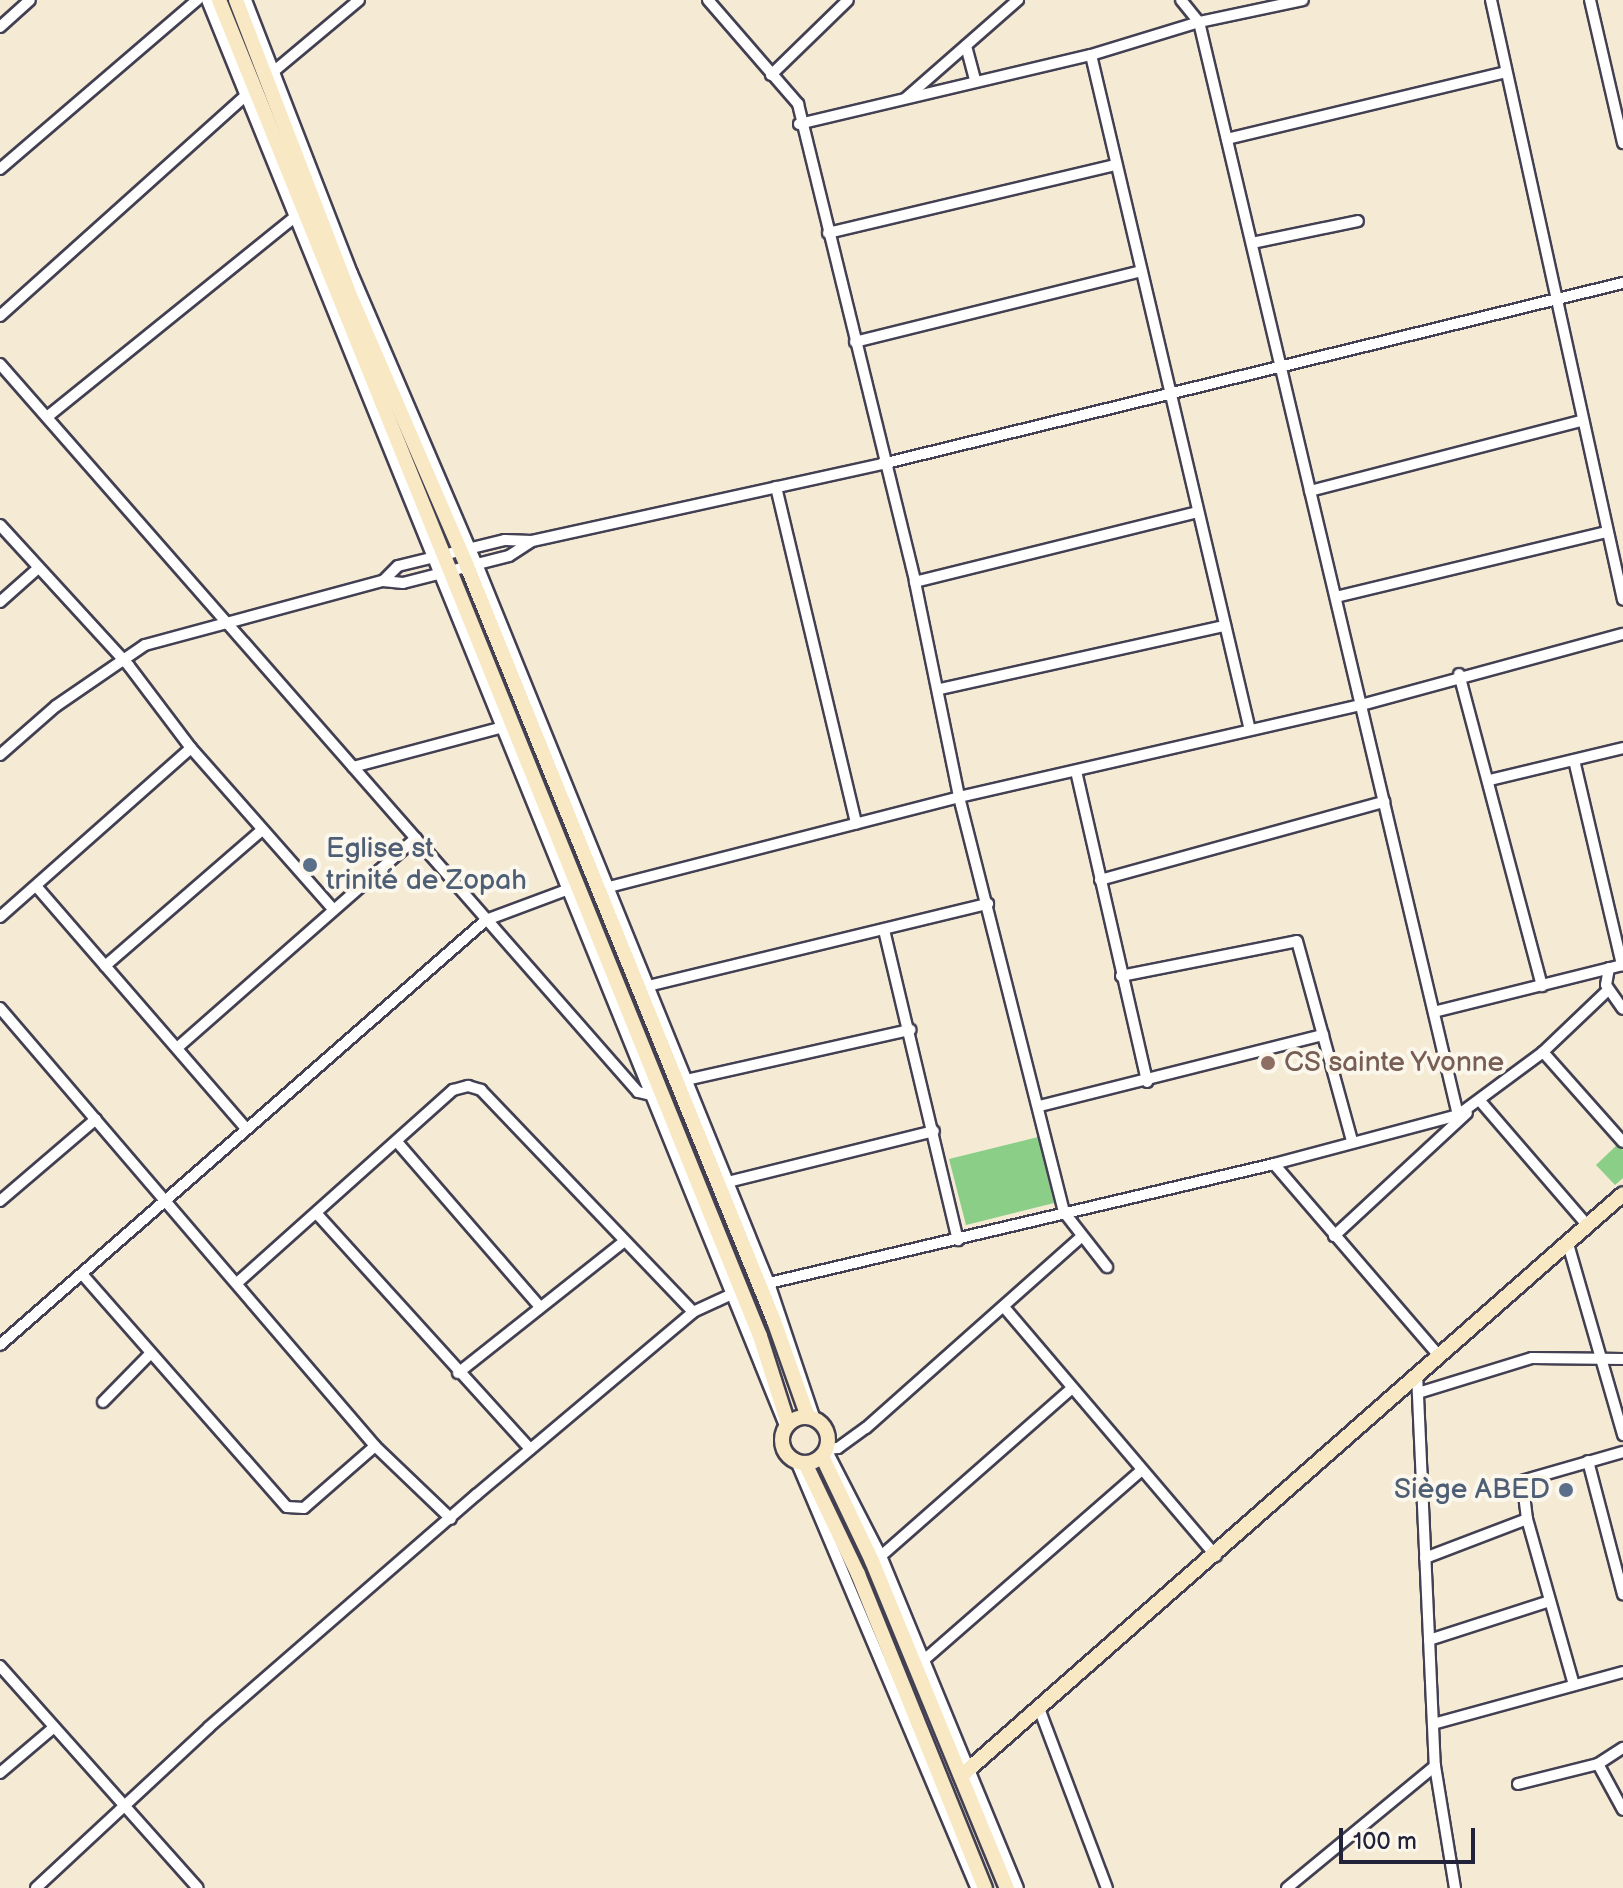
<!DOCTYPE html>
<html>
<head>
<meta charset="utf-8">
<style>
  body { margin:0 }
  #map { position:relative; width:1623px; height:1888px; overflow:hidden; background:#f5ead4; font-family:"Balsamiq Sans",sans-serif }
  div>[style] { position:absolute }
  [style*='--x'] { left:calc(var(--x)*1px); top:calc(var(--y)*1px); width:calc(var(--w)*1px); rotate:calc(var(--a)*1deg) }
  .green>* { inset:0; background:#8ace87 }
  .roads { filter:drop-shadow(2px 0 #424052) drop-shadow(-2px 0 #424052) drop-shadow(0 2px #424052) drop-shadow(0 -2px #424052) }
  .street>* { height:10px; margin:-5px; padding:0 5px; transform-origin:5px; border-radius:5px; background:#fff }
  .secondary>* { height:14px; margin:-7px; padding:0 7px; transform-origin:7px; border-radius:7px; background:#f8e8c3 }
  .secondary>.ring { margin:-7px; padding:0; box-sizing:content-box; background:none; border:14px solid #f8e8c3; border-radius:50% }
  .dots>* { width:22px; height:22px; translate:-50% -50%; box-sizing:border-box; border:4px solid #fbf7ec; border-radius:50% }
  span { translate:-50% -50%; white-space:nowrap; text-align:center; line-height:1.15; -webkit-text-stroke:8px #fbf7ec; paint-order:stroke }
  .service-label { font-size:28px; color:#4e5e75 }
  .left { translate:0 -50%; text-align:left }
  .right { translate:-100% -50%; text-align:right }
  .education-label { font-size:28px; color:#785e54 }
  .scale { position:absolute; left:1339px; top:1828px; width:136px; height:36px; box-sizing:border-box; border:4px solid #22223b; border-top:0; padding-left:10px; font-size:24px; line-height:28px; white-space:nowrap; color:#22223b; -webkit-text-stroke:6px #fbf7ec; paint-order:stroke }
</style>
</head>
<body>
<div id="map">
  <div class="green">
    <i style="clip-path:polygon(1038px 1137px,1054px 1203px,966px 1225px,949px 1159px)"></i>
    <i style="clip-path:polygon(1618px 1144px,1623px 1150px,1623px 1178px,1615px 1185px,1596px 1165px)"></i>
  </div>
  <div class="roads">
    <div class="street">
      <i style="--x:207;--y:0;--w:1541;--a:67.93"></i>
      <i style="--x:246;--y:0;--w:293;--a:68.8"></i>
      <i style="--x:352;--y:273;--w:317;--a:66.8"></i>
      <i style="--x:477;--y:564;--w:776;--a:67.9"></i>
      <i style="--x:769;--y:1283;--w:141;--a:71.4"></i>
      <i style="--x:708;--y:0;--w:138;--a:49.1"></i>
      <i style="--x:798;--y:104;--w:492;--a:76.2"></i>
      <i style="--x:915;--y:582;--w:219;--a:78.4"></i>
      <i style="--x:959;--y:797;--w:428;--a:75.8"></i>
      <i style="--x:1064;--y:1212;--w:70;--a:52"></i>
      <i style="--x:1181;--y:0;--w:28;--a:51"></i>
      <i style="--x:1199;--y:22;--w:1123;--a:76.67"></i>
      <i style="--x:1491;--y:0;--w:614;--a:77.59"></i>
      <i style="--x:1590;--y:0;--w:147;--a:77"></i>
      <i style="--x:0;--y:27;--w:40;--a:-42"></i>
      <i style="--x:966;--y:46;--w:35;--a:75"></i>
      <i style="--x:1091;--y:55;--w:693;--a:76.75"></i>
      <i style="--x:273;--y:72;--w:112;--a:-39.9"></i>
      <i style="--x:771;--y:75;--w:107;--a:-44.2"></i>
      <i style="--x:906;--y:98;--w:149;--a:-41.2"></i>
      <i style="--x:799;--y:124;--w:300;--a:-13.3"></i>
      <i style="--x:1091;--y:55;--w:113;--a:-17"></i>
      <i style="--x:1199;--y:22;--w:106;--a:-11.9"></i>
      <i style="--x:1227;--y:139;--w:287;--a:-13.5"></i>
      <i style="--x:0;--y:169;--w:260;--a:-40.6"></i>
      <i style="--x:828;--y:233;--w:295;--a:-13.3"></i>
      <i style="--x:1252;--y:243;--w:108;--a:-11.7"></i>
      <i style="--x:0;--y:316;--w:329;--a:-41.9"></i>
      <i style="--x:855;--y:342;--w:295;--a:-13.9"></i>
      <i style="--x:0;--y:364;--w:968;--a:48.77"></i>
      <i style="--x:638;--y:1092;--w:13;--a:13"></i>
      <i style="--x:47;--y:417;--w:315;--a:-38.9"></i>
      <i style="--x:776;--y:487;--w:346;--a:76.6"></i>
      <i style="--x:1310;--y:491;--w:280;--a:-14.5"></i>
      <i style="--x:0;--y:525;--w:191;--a:47.5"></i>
      <i style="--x:129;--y:666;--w:103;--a:52.9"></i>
      <i style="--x:191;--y:748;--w:213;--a:48.6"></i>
      <i style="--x:383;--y:581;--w:21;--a:-45"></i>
      <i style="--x:398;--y:566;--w:110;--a:-13.7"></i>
      <i style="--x:505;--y:540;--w:27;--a:2"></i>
      <i style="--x:532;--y:541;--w:358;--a:-12.4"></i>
      <i style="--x:882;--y:464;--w:763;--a:-13.73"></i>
      <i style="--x:915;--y:582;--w:291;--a:-13.9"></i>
      <i style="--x:1336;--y:597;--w:279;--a:-13.5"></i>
      <i style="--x:0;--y:602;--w:48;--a:-41.6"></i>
      <i style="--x:1459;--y:674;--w:323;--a:75.1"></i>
      <i style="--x:940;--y:689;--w:292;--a:-12.5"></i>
      <i style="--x:0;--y:755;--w:74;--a:-41.2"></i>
      <i style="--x:56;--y:706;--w:108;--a:-34.4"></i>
      <i style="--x:145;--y:645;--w:246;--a:-15.1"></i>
      <i style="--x:383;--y:581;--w:20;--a:6"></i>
      <i style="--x:403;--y:583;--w:109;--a:-14.3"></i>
      <i style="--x:509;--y:556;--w:27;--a:-33"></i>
      <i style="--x:1574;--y:760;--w:211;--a:76.8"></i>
      <i style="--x:353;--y:767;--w:155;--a:-14.9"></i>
      <i style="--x:1076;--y:771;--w:319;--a:77.1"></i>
      <i style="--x:1490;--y:780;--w:137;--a:-13.5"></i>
      <i style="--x:1100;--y:880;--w:295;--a:-15.4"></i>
      <i style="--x:36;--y:886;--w:319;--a:49.1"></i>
      <i style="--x:609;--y:887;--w:361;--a:-14.4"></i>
      <i style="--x:959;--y:797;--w:412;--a:-12.9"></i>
      <i style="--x:1361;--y:705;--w:271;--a:-15.2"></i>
      <i style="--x:0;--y:917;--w:255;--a:-41.5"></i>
      <i style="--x:884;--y:930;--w:319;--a:76.6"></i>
      <i style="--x:105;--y:966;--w:206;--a:-40.9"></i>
      <i style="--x:1609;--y:968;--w:17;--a:100"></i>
      <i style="--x:1606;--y:985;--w:29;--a:55"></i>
      <i style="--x:1121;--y:976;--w:179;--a:-11.2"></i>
      <i style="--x:1297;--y:941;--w:207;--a:74.6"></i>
      <i style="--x:648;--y:986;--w:350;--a:-13.6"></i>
      <i style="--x:0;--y:1008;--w:577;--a:49.43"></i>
      <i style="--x:375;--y:1446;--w:105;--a:43.8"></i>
      <i style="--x:1434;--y:1012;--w:195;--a:-14"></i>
      <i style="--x:177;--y:1048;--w:318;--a:-41.3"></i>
      <i style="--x:1543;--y:1052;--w:120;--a:48.4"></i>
      <i style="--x:686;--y:1080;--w:230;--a:-12.6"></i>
      <i style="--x:1481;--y:1102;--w:164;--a:49.2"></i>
      <i style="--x:1040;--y:1106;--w:292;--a:-14.1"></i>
      <i style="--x:398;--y:1143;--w:217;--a:49.1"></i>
      <i style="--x:1274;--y:1164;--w:252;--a:49.3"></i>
      <i style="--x:728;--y:1182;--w:212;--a:-13.9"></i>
      <i style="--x:0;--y:1201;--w:126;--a:-40.5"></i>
      <i style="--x:318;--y:1215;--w:316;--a:47.8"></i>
      <i style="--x:1334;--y:1236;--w:181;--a:-42.8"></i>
      <i style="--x:1568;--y:1244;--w:199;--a:73.9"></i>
      <i style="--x:82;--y:1274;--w:310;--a:48.7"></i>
      <i style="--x:287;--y:1507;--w:17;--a:3"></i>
      <i style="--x:304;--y:1508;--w:94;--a:-41.1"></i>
      <i style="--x:237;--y:1283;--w:290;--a:-41.8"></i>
      <i style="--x:453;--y:1090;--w:16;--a:-15"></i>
      <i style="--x:468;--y:1086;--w:14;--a:17"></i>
      <i style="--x:481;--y:1090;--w:307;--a:46.3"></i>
      <i style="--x:769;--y:1283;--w:519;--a:-13.26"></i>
      <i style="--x:1274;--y:1164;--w:190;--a:-14.9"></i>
      <i style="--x:1458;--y:1115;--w:106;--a:-36.5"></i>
      <i style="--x:1543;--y:1052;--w:90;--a:-43.6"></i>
      <i style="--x:1004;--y:1307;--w:327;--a:49.6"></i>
      <i style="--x:0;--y:1345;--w:646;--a:-41.17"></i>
      <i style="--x:486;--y:920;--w:89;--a:-20.5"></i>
      <i style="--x:458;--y:1373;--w:211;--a:-38.4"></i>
      <i style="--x:1417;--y:1374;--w:392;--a:87.4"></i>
      <i style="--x:1435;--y:1766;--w:124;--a:80.7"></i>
      <i style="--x:1418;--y:1393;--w:119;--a:-17.1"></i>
      <i style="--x:1532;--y:1358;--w:91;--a:0.6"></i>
      <i style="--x:103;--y:1402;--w:67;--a:-45.6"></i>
      <i style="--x:826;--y:1449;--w:120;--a:62.8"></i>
      <i style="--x:881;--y:1556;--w:359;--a:67.6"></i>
      <i style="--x:826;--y:1449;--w:12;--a:-5"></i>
      <i style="--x:838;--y:1448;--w:34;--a:-36"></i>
      <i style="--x:866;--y:1428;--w:288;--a:-41.6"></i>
      <i style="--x:796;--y:1461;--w:463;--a:67.1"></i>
      <i style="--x:1588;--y:1461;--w:138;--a:75.3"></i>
      <i style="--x:881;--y:1556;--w:253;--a:-41.3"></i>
      <i style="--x:1425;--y:1558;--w:109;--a:-20.9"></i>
      <i style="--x:1429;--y:1640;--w:127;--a:-17.9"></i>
      <i style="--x:924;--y:1660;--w:289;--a:-41.1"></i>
      <i style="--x:0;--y:1666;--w:297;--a:48.3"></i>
      <i style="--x:1574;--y:1685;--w:173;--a:-105.8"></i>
      <i style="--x:1527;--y:1519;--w:38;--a:-97"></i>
      <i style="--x:1522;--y:1481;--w:105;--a:-16"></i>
      <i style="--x:1040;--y:1711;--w:189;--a:69.3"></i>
      <i style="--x:1433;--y:1724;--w:197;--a:-15.3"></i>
      <i style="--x:1598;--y:1764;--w:52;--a:61.5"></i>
      <i style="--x:0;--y:1773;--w:70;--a:-40.3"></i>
      <i style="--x:1518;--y:1784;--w:82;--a:-14"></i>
      <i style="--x:1598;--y:1764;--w:30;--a:-33"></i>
      <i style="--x:36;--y:1888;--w:236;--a:-42.9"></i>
      <i style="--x:209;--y:1727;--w:354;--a:-41"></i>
      <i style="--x:476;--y:1495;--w:284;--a:-40.1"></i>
      <i style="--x:693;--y:1312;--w:43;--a:-24.8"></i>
      <i style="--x:1287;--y:1888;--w:192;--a:-39.5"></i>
    </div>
    <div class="secondary">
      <i style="--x:219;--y:0;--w:1441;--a:67.96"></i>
      <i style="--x:760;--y:1336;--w:92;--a:72.3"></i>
      <i style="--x:236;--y:0;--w:322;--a:68.9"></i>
      <i style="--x:352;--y:300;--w:290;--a:66.6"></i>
      <i style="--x:467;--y:566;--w:815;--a:67.87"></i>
      <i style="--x:774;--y:1321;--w:102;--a:70.5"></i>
      <i class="ring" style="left:782px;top:1417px;width:32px;height:32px"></i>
      <i style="--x:822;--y:1456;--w:116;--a:64.5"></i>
      <i style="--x:872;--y:1561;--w:354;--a:67.6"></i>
      <i style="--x:805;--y:1463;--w:123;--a:64.5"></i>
      <i style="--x:858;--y:1574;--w:339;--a:68"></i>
      <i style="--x:961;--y:1776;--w:881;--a:-41.32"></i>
    </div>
  </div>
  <div class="dots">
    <i style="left:310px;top:865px;background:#5c6f8a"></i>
    <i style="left:1268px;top:1063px;background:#8d6e63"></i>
    <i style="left:1566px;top:1490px;background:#5c6f8a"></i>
  </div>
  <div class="service-label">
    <span class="left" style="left:326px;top:865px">Eglise st<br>trinité de Zopah</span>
    <span class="right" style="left:1550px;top:1490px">Siège ABED</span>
  </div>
  <div class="education-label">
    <span class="left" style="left:1284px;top:1063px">CS sainte Yvonne</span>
  </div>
  <div class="scale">100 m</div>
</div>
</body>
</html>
